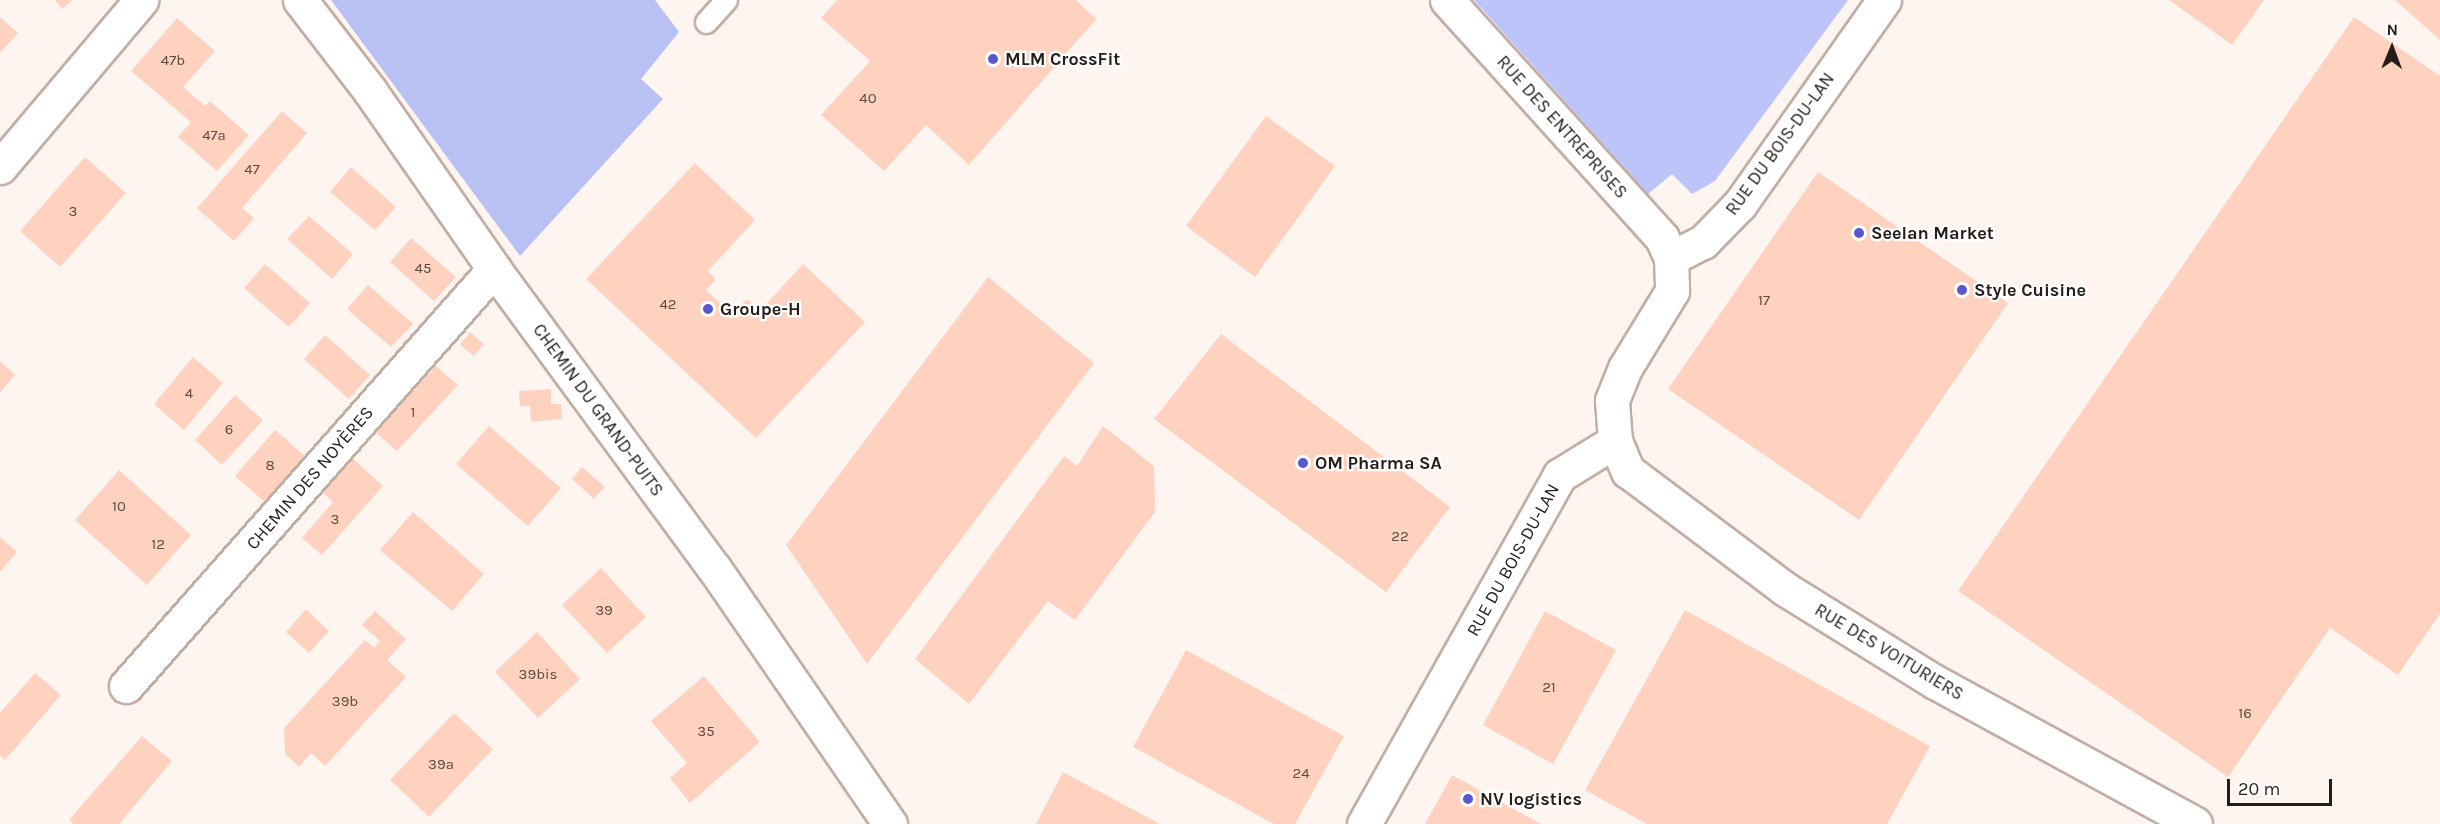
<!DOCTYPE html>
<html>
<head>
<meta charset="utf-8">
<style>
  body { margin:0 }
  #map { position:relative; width:2440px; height:824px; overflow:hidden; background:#fef5f1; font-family:Karla,sans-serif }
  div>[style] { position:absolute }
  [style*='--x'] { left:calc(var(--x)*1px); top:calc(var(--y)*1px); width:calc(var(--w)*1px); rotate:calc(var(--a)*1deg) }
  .green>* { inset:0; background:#b9c0f4 }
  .forest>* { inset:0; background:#bdc4f9 }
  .building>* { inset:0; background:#fed2bf }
  .roads { filter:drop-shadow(2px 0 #c2ada3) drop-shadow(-2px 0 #c2ada3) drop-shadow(0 2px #c2ada3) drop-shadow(0 -2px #c2ada3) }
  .lane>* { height:21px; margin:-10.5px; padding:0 10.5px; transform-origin:10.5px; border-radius:10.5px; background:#fff }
  .street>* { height:33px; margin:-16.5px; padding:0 16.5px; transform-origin:16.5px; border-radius:16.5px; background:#fff }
  .dots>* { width:16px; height:16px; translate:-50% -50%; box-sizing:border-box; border:3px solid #fff; border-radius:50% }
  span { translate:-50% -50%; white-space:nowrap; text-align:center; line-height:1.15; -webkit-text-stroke:4.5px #fff; paint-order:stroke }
  .number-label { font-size:15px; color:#5a4a42 }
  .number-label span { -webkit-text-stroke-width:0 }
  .poi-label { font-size:18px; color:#241d19; font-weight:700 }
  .left { translate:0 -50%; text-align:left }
  .street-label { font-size:18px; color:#241d19 }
  .north { position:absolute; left:2362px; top:18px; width:60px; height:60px; -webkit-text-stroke:4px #fff; paint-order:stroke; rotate:1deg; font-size:16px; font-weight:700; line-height:24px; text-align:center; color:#241d19 }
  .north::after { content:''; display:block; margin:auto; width:21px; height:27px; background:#241d19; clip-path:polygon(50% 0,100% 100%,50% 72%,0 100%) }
  .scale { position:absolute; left:2227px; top:779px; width:105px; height:27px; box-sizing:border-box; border:3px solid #241d19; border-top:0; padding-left:8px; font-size:18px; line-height:21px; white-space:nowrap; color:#241d19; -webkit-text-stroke:4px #fff; paint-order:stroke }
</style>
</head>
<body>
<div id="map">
  <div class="green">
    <i style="clip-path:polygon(331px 0,655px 0,679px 32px,641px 79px,663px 99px,520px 256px)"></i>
  </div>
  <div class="forest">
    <i style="clip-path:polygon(1474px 0,1848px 0,1715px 181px,1692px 194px,1672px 174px,1648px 194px)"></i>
  </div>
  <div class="building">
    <i style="clip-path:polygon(55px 0,73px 0,62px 9px)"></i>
    <i style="clip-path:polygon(837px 0,1076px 0,1096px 19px,969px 165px,926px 125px,884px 171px,821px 115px,870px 61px,821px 18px)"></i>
    <i style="clip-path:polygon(2169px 0,2264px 0,2232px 45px)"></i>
    <i style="clip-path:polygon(2395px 0,2440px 0,2440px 40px)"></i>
    <i style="clip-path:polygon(0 17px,18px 33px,0 53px)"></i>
    <i style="clip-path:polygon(2354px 17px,2440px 76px,2440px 614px,2398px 675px,2330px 628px,2228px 777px,1958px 591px)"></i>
    <i style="clip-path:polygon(177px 18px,215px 51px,183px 87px,205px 106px,210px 101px,249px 135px,217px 171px,178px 137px,191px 122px,131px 71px)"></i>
    <i style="clip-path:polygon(282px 111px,307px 133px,242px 208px,254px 218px,234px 241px,197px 208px)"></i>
    <i style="clip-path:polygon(1266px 116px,1335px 166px,1255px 277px,1186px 226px)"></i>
    <i style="clip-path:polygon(85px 157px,126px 193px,60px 267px,20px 231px)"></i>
    <i style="clip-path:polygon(695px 163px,755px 220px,708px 271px,716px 279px,706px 290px,732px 314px,747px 299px,760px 311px,803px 264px,865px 322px,756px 438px,586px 279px)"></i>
    <i style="clip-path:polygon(351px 167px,396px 207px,375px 230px,330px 192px)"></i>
    <i style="clip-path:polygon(1818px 172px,2008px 303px,1859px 520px,1668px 389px)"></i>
    <i style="clip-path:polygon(309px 216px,353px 254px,332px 279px,287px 239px)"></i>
    <i style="clip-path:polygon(411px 238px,456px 277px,434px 301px,390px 262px)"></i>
    <i style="clip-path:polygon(265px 264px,310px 303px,289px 327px,244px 288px)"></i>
    <i style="clip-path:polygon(988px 277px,1094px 363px,867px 664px,786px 545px)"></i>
    <i style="clip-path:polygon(368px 285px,413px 324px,391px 347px,347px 309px)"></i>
    <i style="clip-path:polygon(470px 332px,484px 344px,474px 356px,460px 345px)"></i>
    <i style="clip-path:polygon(1221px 334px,1450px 507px,1386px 592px,1154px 419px)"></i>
    <i style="clip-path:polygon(325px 335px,370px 375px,349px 399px,304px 359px)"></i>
    <i style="clip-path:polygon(193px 357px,223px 383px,184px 430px,154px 404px)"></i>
    <i style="clip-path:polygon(0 361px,15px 375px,0 393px)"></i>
    <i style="clip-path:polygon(436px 366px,458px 385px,397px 451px,375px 432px)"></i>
    <i style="clip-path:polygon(551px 389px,551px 404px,561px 404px,562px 419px,531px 422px,530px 406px,520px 406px,519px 391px)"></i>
    <i style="clip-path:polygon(235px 395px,263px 420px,222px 465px,195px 440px)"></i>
    <i style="clip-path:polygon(489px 426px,561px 488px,528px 526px,456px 464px)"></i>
    <i style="clip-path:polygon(1103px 426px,1154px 466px,1155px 512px,1075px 620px,1048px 601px,969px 704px,915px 659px,1064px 456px,1077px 466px)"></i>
    <i style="clip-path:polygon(275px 430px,305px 456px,265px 502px,235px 476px)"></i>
    <i style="clip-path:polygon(352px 458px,383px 486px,322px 555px,302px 538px,333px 502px,322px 492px)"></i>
    <i style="clip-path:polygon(582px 467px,605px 487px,594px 499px,572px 479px)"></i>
    <i style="clip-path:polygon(119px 470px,191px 535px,147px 585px,75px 520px)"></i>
    <i style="clip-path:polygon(413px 512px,484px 574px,452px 611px,380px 550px)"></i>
    <i style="clip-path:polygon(0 537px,17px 552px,0 572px)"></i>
    <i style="clip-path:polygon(601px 568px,646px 617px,607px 653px,562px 605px)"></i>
    <i style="clip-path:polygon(306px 609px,329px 631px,309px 653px,286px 632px)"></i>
    <i style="clip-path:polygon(1685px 610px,1930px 746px,1887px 824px,1647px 824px,1585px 790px)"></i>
    <i style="clip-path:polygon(375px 611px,406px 639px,387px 660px,406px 677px,325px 766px,311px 753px,299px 767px,285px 754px,284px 728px,365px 640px,374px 648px,380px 641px,362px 625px)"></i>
    <i style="clip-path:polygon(1545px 611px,1616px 650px,1553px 764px,1483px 725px)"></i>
    <i style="clip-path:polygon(537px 632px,580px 679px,538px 718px,495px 672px)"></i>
    <i style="clip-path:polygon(1186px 650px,1344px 736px,1295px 824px,1274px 824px,1133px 747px)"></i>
    <i style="clip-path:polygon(35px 673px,61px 695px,5px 760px,0 756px,0 713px)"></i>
    <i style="clip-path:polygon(704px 676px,760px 742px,690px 803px,670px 778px,687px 763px,651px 721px)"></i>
    <i style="clip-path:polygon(454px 713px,493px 749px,429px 817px,390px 780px)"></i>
    <i style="clip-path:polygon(142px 736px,172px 761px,119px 824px,74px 824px,69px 820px)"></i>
    <i style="clip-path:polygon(1063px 772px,1160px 824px,1036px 824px)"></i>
    <i style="clip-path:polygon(1452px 775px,1541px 824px,1425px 824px)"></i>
  </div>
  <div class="roads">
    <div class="lane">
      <i style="--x:706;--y:22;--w:30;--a:-48"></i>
    </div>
    <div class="street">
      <i style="--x:300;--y:0;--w:115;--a:52.4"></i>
      <i style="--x:370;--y:91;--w:217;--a:55.1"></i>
      <i style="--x:494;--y:269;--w:371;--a:53.7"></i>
      <i style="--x:714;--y:568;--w:311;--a:55.5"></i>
      <i style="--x:1447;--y:0;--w:321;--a:47.9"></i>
      <i style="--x:1662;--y:238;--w:22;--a:66"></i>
      <i style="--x:1671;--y:258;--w:33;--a:88"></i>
      <i style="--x:1672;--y:291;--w:90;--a:121.4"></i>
      <i style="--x:1625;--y:368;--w:35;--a:112"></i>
      <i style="--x:1612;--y:401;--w:40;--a:85.7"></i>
      <i style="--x:1615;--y:441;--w:33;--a:67"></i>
      <i style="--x:1628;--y:471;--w:196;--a:36.9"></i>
      <i style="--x:1785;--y:589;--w:176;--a:31.8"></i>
      <i style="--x:1935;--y:682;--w:296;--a:28.6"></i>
      <i style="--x:0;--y:167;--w:219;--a:-49.8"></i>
      <i style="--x:1671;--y:258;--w:36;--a:-27"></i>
      <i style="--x:1703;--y:242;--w:53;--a:-45.8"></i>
      <i style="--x:1740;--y:204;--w:250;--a:-54.8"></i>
      <i style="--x:126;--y:686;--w:556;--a:-48.57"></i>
      <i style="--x:1364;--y:824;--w:400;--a:-60.7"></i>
      <i style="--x:1560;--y:475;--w:65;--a:-31.7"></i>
    </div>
  </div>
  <div class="dots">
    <i style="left:993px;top:59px;background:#5857cf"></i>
    <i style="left:1859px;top:233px;background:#5857cf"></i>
    <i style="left:1962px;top:290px;background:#5857cf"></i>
    <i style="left:708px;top:309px;background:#5857cf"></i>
    <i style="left:1303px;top:463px;background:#5857cf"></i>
    <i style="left:1468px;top:799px;background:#5857cf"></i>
  </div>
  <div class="number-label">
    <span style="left:173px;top:61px">47b</span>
    <span style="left:868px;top:99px">40</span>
    <span style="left:214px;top:136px">47a</span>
    <span style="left:252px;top:170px">47</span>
    <span style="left:73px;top:212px">3</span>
    <span style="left:423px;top:269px">45</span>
    <span style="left:1764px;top:301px">17</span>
    <span style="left:668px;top:305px">42</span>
    <span style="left:189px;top:394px">4</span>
    <span style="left:413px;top:413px">1</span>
    <span style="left:229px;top:430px">6</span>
    <span style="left:270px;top:466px">8</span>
    <span style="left:119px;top:507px">10</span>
    <span style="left:335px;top:520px">3</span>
    <span style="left:1400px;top:537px">22</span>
    <span style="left:158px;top:545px">12</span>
    <span style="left:604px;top:611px">39</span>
    <span style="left:538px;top:675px">39bis</span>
    <span style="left:1549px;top:688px">21</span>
    <span style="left:345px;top:702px">39b</span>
    <span style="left:2245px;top:714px">16</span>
    <span style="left:706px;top:732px">35</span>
    <span style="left:441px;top:765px">39a</span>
    <span style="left:1301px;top:774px">24</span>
  </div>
  <div class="poi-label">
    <span class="left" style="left:1005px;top:59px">MLM CrossFit</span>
    <span class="left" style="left:1871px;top:233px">Seelan Market</span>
    <span class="left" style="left:1974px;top:290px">Style Cuisine</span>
    <span class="left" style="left:720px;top:309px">Groupe-H</span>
    <span class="left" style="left:1315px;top:463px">OM Pharma SA</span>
    <span class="left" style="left:1480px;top:799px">NV logistics</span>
  </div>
  <div class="street-label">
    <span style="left:1562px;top:127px;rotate:48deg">RUE DES ENTREPRISES</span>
    <span style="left:1780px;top:144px;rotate:-54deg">RUE DU BOIS-DU-LAN</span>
    <span style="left:598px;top:410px;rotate:54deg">CHEMIN DU GRAND-PUITS</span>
    <span style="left:310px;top:478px;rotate:-49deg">CHEMIN DES NOYÈRES</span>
    <span style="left:1513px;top:560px;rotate:-61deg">RUE DU BOIS-DU-LAN</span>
    <span style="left:1889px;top:652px;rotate:31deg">RUE DES VOITURIERS</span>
  </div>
  <div class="north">N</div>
  <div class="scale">20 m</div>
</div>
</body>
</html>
